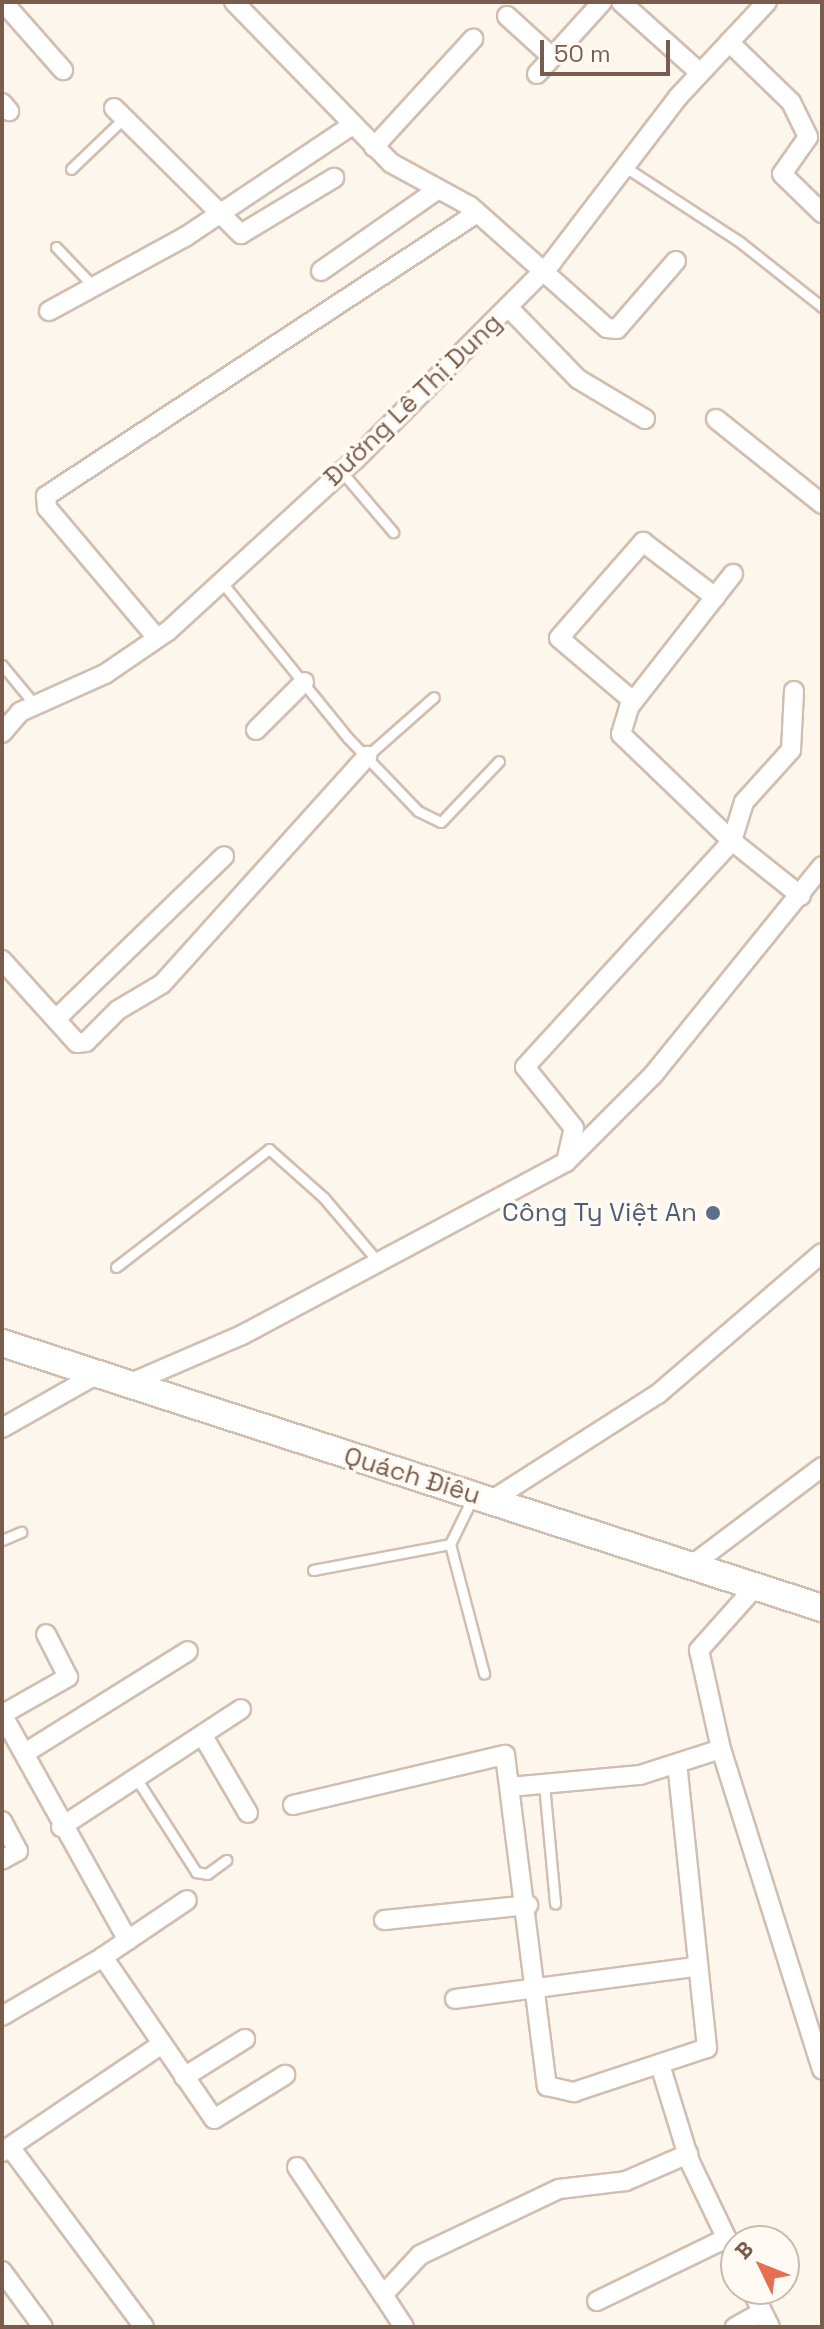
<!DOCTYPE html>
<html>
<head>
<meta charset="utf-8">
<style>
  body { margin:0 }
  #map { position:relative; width:824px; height:2329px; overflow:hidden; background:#fdf6ec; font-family:"Space Grotesk",sans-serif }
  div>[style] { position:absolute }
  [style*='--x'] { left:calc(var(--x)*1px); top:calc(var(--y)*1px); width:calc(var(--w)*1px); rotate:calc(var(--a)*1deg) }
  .roads { filter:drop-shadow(2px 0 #d1beb0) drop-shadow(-2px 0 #d1beb0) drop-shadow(0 2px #d1beb0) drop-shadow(0 -2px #d1beb0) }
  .service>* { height:9px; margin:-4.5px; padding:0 4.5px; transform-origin:4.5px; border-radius:4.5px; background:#fff }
  .minor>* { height:18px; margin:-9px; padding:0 9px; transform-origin:9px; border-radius:9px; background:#fff }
  .secondary>* { height:26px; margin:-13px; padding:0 13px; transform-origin:13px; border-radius:13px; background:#fff }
  .dots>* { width:22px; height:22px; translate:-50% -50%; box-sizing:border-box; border:4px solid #fffaf3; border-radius:50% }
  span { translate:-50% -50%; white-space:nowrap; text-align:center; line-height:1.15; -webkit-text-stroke:7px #fffaf3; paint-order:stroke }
  .street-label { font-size:26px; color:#7a5c4d }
  .service-label { font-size:26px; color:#4e5e75 }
  .right { translate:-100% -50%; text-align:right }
  .frame { position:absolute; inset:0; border:4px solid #7a5c4d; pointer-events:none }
  .north { position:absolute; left:720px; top:2225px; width:80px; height:80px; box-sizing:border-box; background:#fffaf3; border:2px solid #cabbb1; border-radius:50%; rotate:313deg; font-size:22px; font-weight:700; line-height:32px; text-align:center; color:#7a5c4d }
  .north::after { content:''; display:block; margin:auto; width:28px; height:36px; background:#e76f51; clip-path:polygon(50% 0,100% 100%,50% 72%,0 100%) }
  .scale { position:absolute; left:540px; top:40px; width:130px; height:36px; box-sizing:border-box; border:4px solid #7a5c4d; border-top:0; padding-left:10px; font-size:24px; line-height:28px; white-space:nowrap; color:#7a5c4d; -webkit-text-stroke:6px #fffaf3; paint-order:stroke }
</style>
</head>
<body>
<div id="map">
  <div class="roads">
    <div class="service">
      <i style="--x:625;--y:167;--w:137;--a:33.1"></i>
      <i style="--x:740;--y:242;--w:105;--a:38.4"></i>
      <i style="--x:71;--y:169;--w:74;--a:-43.9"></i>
      <i style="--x:56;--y:247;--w:52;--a:46.5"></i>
      <i style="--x:342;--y:472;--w:79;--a:49.6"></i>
      <i style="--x:220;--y:580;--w:203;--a:51"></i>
      <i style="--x:348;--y:738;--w:101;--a:46.2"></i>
      <i style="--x:418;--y:811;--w:25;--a:26"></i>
      <i style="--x:441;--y:822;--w:84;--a:-46.4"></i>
      <i style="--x:2;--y:665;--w:52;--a:50.5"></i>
      <i style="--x:367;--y:756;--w:89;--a:-41.4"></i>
      <i style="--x:116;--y:1267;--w:193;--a:-37.6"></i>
      <i style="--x:269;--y:1149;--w:74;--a:41.7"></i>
      <i style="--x:324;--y:1198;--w:87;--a:49.7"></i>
      <i style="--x:2;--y:1540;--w:21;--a:-23"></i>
      <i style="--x:450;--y:1544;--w:134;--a:75.3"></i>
      <i style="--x:313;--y:1570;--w:139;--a:-10.7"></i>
      <i style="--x:450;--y:1544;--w:50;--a:-63.9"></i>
      <i style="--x:136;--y:1778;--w:112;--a:57.4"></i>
      <i style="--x:196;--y:1872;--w:11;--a:10"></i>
      <i style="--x:207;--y:1874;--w:24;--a:-36"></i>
      <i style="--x:544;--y:1784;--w:120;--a:84.7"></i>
    </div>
    <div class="minor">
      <i style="--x:3;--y:2;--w:91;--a:48.6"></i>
      <i style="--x:234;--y:2;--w:225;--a:45.7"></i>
      <i style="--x:391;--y:163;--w:90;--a:28.6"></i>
      <i style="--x:470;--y:206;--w:183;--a:41.7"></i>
      <i style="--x:607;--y:328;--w:10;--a:6"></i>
      <i style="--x:617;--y:329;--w:90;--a:-49.1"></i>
      <i style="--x:621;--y:2;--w:106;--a:41.9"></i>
      <i style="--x:507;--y:16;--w:61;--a:42.3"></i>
      <i style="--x:729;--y:42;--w:86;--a:44.1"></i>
      <i style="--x:791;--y:102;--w:39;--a:64"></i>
      <i style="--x:808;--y:137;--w:45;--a:125.1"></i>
      <i style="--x:782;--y:174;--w:56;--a:44.3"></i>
      <i style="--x:537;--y:74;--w:97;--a:-47.9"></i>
      <i style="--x:2;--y:103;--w:11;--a:49"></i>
      <i style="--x:114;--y:108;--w:179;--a:44.8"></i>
      <i style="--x:241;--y:234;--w:109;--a:-31.1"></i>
      <i style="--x:374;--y:147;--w:147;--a:-47.5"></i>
      <i style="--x:321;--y:271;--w:141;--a:-34.9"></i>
      <i style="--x:508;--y:307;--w:100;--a:45.8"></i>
      <i style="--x:578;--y:379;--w:78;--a:30.8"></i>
      <i style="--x:49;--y:311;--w:155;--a:-28.6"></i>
      <i style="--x:185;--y:237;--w:200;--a:-33.8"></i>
      <i style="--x:716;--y:419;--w:136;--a:38.7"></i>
      <i style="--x:157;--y:638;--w:170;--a:-130.2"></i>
      <i style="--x:47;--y:508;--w:12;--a:-95"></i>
      <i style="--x:46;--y:496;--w:516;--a:-33.29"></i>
      <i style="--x:794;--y:691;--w:59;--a:92.9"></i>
      <i style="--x:791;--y:750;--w:70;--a:132.1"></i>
      <i style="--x:744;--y:802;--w:41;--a:107.1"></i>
      <i style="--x:732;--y:841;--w:88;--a:38.6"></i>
      <i style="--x:633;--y:701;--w:97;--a:-139.6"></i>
      <i style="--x:559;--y:638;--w:128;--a:-48.8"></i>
      <i style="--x:643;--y:542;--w:91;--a:37.4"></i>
      <i style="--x:256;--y:730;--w:68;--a:-45"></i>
      <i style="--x:2;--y:733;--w:28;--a:-49"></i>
      <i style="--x:20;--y:712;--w:93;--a:-24.1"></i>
      <i style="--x:105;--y:674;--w:76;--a:-34.3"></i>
      <i style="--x:168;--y:631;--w:255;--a:-42.5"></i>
      <i style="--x:356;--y:459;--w:278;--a:-45.1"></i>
      <i style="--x:552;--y:262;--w:208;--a:-52.6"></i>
      <i style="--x:678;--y:97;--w:130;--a:-46.9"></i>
      <i style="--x:2;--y:960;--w:112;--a:47.9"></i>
      <i style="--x:77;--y:1043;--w:9;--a:-6"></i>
      <i style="--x:86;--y:1042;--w:45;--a:-45"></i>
      <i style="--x:118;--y:1010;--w:51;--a:-30.6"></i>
      <i style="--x:162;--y:984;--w:307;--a:-48"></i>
      <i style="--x:56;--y:1019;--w:234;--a:-44.1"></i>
      <i style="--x:566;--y:1162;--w:35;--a:-77"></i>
      <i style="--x:574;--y:1128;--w:78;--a:-128.8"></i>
      <i style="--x:525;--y:1067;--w:306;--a:-47.5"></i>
      <i style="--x:732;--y:841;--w:154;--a:-136.1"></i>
      <i style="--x:621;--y:734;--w:28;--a:-73"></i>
      <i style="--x:629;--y:707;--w:169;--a:-52"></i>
      <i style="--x:124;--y:1386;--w:129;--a:-23.4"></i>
      <i style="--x:242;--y:1335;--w:367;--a:-28.1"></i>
      <i style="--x:566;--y:1162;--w:123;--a:-45"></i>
      <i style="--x:653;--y:1075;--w:269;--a:-51"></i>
      <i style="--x:2;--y:1428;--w:103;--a:-29.5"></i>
      <i style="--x:492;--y:1500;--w:197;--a:-32.6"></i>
      <i style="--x:658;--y:1394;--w:216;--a:-40.7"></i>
      <i style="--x:692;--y:1565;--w:163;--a:-37"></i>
      <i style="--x:756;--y:1586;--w:86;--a:131.7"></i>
      <i style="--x:699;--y:1650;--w:101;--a:77.5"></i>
      <i style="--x:721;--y:1749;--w:336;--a:72.5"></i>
      <i style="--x:2;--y:1714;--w:259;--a:60.9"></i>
      <i style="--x:128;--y:1940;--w:30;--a:146"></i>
      <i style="--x:103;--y:1957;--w:196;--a:55.6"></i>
      <i style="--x:214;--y:2119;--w:84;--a:-31.8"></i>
      <i style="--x:3;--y:1714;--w:75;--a:-29.6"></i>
      <i style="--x:68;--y:1677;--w:48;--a:-117.1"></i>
      <i style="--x:203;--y:1736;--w:89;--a:59.7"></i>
      <i style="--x:25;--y:1753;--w:192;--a:-32"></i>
      <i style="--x:510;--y:1787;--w:131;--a:-5.3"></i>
      <i style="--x:640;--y:1775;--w:85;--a:-17.8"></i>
      <i style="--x:293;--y:1805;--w:218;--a:-13.3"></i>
      <i style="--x:505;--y:1755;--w:334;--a:82.8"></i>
      <i style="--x:547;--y:2086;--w:28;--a:13"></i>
      <i style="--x:574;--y:2092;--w:140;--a:-18.3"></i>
      <i style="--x:707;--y:2048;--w:286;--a:-96"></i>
      <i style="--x:2;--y:1821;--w:34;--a:62"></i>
      <i style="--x:18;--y:1851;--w:18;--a:151"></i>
      <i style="--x:61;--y:1827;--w:215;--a:-33.2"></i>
      <i style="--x:384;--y:1920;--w:145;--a:-5.9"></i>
      <i style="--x:128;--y:1940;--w:71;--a:-34.1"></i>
      <i style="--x:455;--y:1999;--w:241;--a:-7.6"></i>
      <i style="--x:2;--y:2016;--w:117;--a:-30.3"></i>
      <i style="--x:661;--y:2068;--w:98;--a:72.9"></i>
      <i style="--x:690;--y:2162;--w:106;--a:64.4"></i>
      <i style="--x:184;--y:2077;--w:72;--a:-31.9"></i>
      <i style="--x:10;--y:2147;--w:224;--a:53.3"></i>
      <i style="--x:2;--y:2152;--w:193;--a:-34"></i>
      <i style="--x:297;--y:2167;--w:154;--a:56.1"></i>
      <i style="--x:2;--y:2271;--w:69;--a:53.8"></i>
      <i style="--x:751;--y:2289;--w:42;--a:63.4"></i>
      <i style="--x:597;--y:2301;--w:144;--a:-25.9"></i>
      <i style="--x:404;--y:2327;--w:38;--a:-123"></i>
      <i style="--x:383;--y:2295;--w:54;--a:-47.2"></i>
      <i style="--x:420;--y:2255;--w:154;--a:-25.4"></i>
      <i style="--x:559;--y:2189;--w:67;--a:-6.8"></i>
      <i style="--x:626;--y:2181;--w:68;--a:-23.5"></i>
      <i style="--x:735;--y:2327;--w:31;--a:-29"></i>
    </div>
    <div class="secondary">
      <i style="--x:2;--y:1343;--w:862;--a:17.91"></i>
    </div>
  </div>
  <div class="dots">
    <i style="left:713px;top:1213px;background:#5c6f8a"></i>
  </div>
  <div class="street-label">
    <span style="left:413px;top:400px;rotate:-44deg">Đường Lê Thị Dung</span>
    <span style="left:412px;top:1476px;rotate:17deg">Quách Điêu</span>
  </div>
  <div class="service-label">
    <span class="right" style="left:697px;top:1213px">Công Ty Việt An</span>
  </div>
  <div class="frame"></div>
  <div class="north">B</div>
  <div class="scale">50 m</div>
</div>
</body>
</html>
